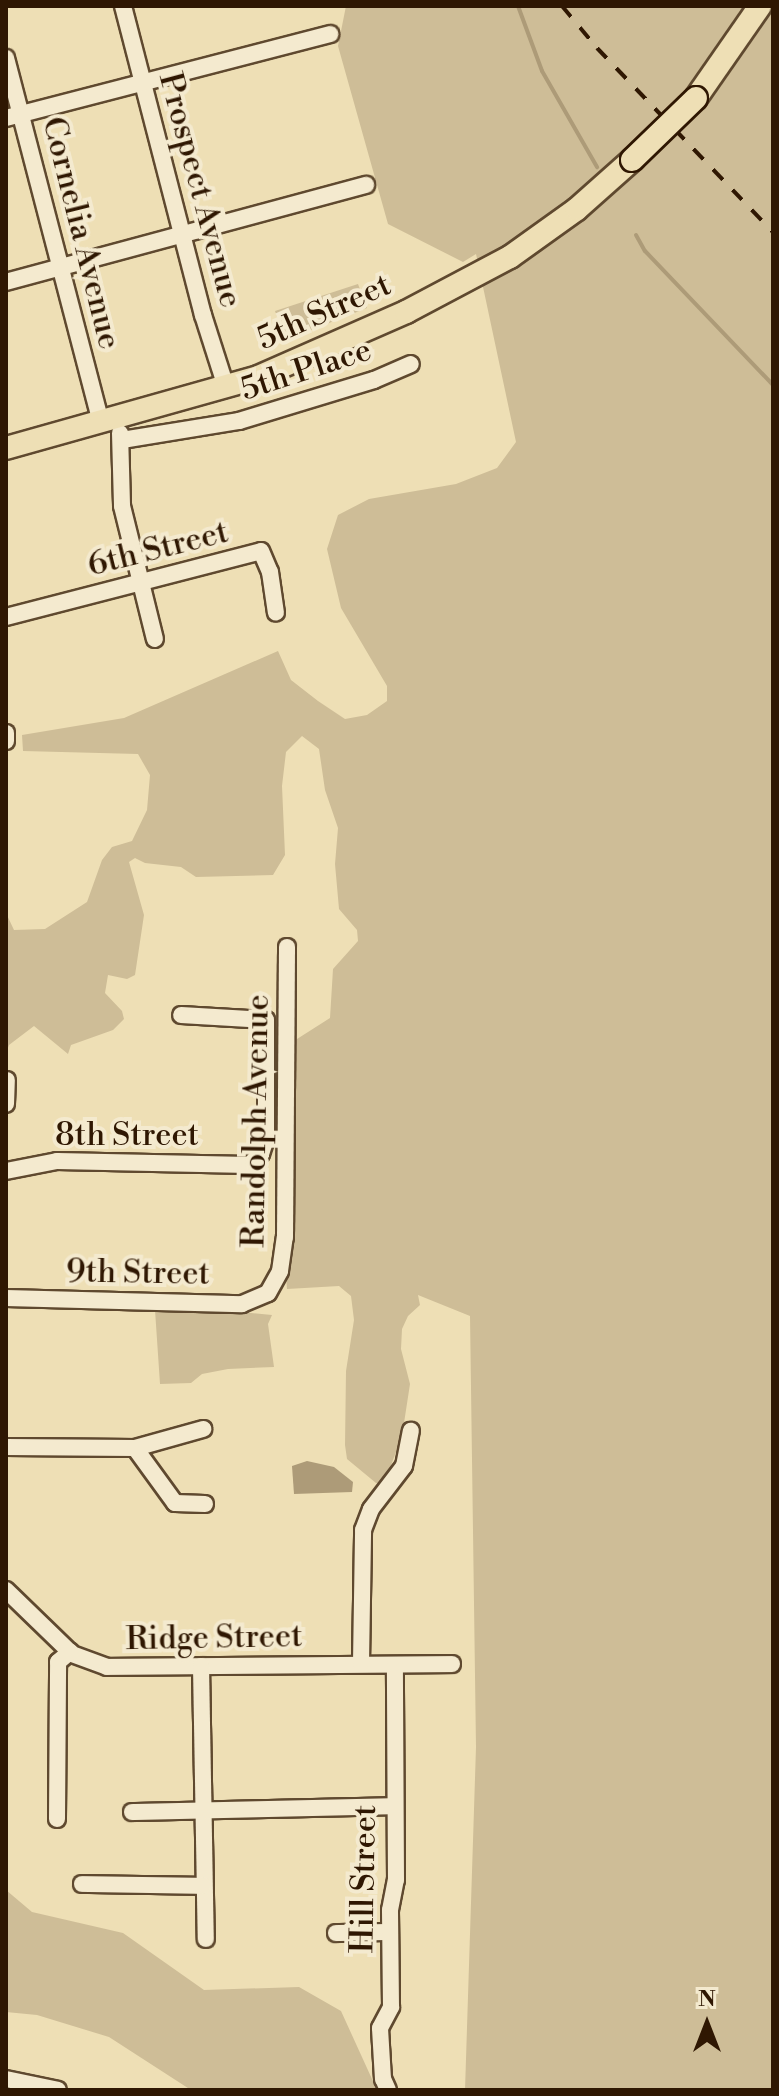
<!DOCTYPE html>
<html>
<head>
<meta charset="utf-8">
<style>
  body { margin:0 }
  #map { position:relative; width:779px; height:2096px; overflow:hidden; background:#eedfb5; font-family:"Libre Bodoni",serif }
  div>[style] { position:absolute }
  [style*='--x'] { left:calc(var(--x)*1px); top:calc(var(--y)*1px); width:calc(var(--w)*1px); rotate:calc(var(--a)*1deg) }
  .green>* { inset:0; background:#cebd97 }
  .water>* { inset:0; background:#ad9b78 }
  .stream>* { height:4px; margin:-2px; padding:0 2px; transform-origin:2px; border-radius:2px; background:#ad9b78 }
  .roads { filter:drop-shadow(2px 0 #5f492f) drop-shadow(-2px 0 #5f492f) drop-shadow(0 2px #5f492f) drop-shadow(0 -2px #5f492f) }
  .minor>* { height:16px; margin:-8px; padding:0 8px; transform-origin:8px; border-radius:8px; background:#f4eacf }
  .major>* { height:22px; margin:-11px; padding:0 11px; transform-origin:11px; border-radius:11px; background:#eedfb5 }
  .rail>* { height:4px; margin-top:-2px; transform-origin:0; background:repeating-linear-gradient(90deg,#2f1702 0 14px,transparent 0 28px) }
  .bridges { filter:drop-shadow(2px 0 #2f1702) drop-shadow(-2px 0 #2f1702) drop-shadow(0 2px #2f1702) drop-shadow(0 -2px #2f1702) }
  .major-bridge>* { height:22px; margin:-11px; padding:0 11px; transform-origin:11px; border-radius:11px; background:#eedfb5 }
  span { translate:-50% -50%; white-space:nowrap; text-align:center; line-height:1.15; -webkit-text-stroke:8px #f4eacf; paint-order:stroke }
  .street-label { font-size:32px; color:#2f1702 }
  .frame { position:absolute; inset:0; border:8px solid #2f1702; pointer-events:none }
  .north { position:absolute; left:667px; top:1984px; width:80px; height:80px; -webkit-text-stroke:6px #f4eacf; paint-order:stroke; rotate:0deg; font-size:22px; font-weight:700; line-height:32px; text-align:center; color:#2f1702 }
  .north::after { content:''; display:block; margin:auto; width:28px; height:36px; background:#2f1702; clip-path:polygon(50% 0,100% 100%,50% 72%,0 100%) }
</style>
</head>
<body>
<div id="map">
  <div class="green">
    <i style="clip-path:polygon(346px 6px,773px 6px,773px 2090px,465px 2090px,476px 1747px,470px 1316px,418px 1295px,420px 1305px,408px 1316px,402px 1329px,401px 1349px,410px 1384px,402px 1436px,390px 1468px,380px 1483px,376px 1483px,347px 1459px,345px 1445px,346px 1371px,354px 1320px,351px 1296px,339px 1286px,287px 1289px,286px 1275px,290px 1260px,297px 1039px,330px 1018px,333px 969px,358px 941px,357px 930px,339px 909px,335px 864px,338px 828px,325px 790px,319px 749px,302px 736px,286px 752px,282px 786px,285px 855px,273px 875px,196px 877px,181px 867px,145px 863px,135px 858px,129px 862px,144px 915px,135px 975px,127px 979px,108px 975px,105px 993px,122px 1011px,124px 1019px,113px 1030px,71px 1045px,68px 1054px,34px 1026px,9px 1045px,6px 1053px,6px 913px,14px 930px,45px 929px,87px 902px,102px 860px,112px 847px,132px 841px,147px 810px,150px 775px,138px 754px,23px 751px,22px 735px,124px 718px,278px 651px,291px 680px,318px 701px,345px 719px,367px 715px,387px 701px,387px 686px,341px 608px,327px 549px,338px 515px,369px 499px,456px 484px,497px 468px,516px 442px,476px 254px,463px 262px,388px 224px,338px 46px)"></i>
    <i style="clip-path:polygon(358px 284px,367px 308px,286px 340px,275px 311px)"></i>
    <i style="clip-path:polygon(192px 1307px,272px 1315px,268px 1324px,274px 1367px,228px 1369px,202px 1374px,191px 1383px,160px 1384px,155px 1310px)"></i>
    <i style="clip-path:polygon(6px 1890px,32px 1912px,123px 1933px,204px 1990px,299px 1987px,341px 2011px,377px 2090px,191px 2090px,109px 2037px,37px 2015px,6px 2012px)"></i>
  </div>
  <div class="water">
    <i style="clip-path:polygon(307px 1461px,334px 1467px,353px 1482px,352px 1492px,294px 1494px,292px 1466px)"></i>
  </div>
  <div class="stream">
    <i style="--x:518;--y:6;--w:69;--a:69.7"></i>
    <i style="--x:542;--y:71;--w:111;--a:60.2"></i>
    <i style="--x:636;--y:235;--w:18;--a:61"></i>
    <i style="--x:645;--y:251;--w:185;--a:46.3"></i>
  </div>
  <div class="roads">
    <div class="minor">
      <i style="--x:123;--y:6;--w:319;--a:75.5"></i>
      <i style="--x:203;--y:315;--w:76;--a:72.3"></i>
      <i style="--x:6;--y:58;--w:377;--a:75.4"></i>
      <i style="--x:6;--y:118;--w:335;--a:-14.5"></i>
      <i style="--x:6;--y:282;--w:373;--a:-15.1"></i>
      <i style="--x:120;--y:433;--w:73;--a:88.4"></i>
      <i style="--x:122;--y:506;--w:137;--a:76.1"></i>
      <i style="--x:122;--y:440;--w:119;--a:-9.2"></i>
      <i style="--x:239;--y:421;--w:141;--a:-16.9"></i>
      <i style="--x:374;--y:380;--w:40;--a:-23.4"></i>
      <i style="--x:6;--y:617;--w:263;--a:-14.5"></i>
      <i style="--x:261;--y:551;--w:23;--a:67"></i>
      <i style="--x:270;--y:572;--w:41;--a:81.7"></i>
      <i style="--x:6;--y:733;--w:8;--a:90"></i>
      <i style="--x:6;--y:1104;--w:24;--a:-88"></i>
      <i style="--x:6;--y:1171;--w:52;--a:-11.1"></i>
      <i style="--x:57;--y:1161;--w:192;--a:1.2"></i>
      <i style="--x:249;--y:1165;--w:16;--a:-43"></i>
      <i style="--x:261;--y:1154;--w:16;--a:-72"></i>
      <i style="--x:266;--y:1139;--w:119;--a:-90"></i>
      <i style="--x:266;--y:1020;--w:85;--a:-176.6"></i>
      <i style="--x:6;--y:1298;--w:236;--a:1.5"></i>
      <i style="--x:242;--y:1304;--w:28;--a:-23"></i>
      <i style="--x:268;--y:1293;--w:25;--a:-61"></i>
      <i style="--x:280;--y:1271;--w:34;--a:-82"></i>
      <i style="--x:285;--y:1237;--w:290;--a:-89.6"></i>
      <i style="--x:6;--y:1447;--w:129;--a:0.4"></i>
      <i style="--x:135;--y:1448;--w:71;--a:-15.6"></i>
      <i style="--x:135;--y:1448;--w:68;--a:54"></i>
      <i style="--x:175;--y:1503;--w:30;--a:2"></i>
      <i style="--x:6;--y:1590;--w:92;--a:44.1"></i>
      <i style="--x:72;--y:1654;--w:37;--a:20"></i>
      <i style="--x:107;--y:1667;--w:345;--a:-0.5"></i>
      <i style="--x:361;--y:1663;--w:133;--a:-89.1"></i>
      <i style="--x:363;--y:1530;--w:22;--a:-69"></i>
      <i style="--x:371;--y:1509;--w:54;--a:-52.5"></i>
      <i style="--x:404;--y:1466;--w:36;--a:-79"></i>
      <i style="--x:201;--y:1666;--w:273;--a:89"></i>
      <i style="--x:132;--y:1812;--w:261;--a:-1.3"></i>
      <i style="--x:57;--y:1819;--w:157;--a:-89.6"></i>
      <i style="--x:58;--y:1662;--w:16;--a:-40"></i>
      <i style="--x:82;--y:1884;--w:121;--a:0.9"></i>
      <i style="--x:336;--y:1933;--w:54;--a:-1.1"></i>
      <i style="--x:6;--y:2079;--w:53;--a:11.9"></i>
      <i style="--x:388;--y:2090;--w:12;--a:-114"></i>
      <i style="--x:383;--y:2079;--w:51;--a:-93.4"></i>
      <i style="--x:380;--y:2028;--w:24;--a:-62"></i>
      <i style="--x:391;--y:2007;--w:97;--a:-90.6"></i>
      <i style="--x:390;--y:1910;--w:31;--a:-79"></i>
      <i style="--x:396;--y:1880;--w:215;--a:-90.3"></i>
    </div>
    <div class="major">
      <i style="--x:696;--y:98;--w:112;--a:-55.2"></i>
      <i style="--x:6;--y:448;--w:262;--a:-15.7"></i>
      <i style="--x:258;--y:377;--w:162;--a:-23.7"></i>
      <i style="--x:406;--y:312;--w:118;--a:-27.9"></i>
      <i style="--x:510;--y:257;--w:82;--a:-35.6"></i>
      <i style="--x:577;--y:209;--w:74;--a:-41.7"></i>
    </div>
  </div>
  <div class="rail">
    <i style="--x:562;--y:6;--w:55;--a:50.2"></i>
    <i style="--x:597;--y:48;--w:255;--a:46.3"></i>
  </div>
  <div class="bridges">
    <div class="major-bridge">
      <i style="--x:632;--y:160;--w:89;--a:-44.1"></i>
    </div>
  </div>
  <div class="street-label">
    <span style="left:200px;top:190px;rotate:75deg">Prospect Avenue</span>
    <span style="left:81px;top:233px;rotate:76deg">Cornelia Avenue</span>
    <span style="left:324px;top:312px;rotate:-24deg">5th Street</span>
    <span style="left:306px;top:370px;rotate:-18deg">5th Place</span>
    <span style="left:158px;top:549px;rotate:-14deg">6th Street</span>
    <span style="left:256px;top:1121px;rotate:-89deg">Randolph Avenue</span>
    <span style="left:127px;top:1135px">8th Street</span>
    <span style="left:138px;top:1273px;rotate:1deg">9th Street</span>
    <span style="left:214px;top:1638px;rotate:-1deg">Ridge Street</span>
    <span style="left:364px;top:1879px;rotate:-89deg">Hill Street</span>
  </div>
  <div class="frame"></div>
  <div class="north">N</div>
</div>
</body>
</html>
